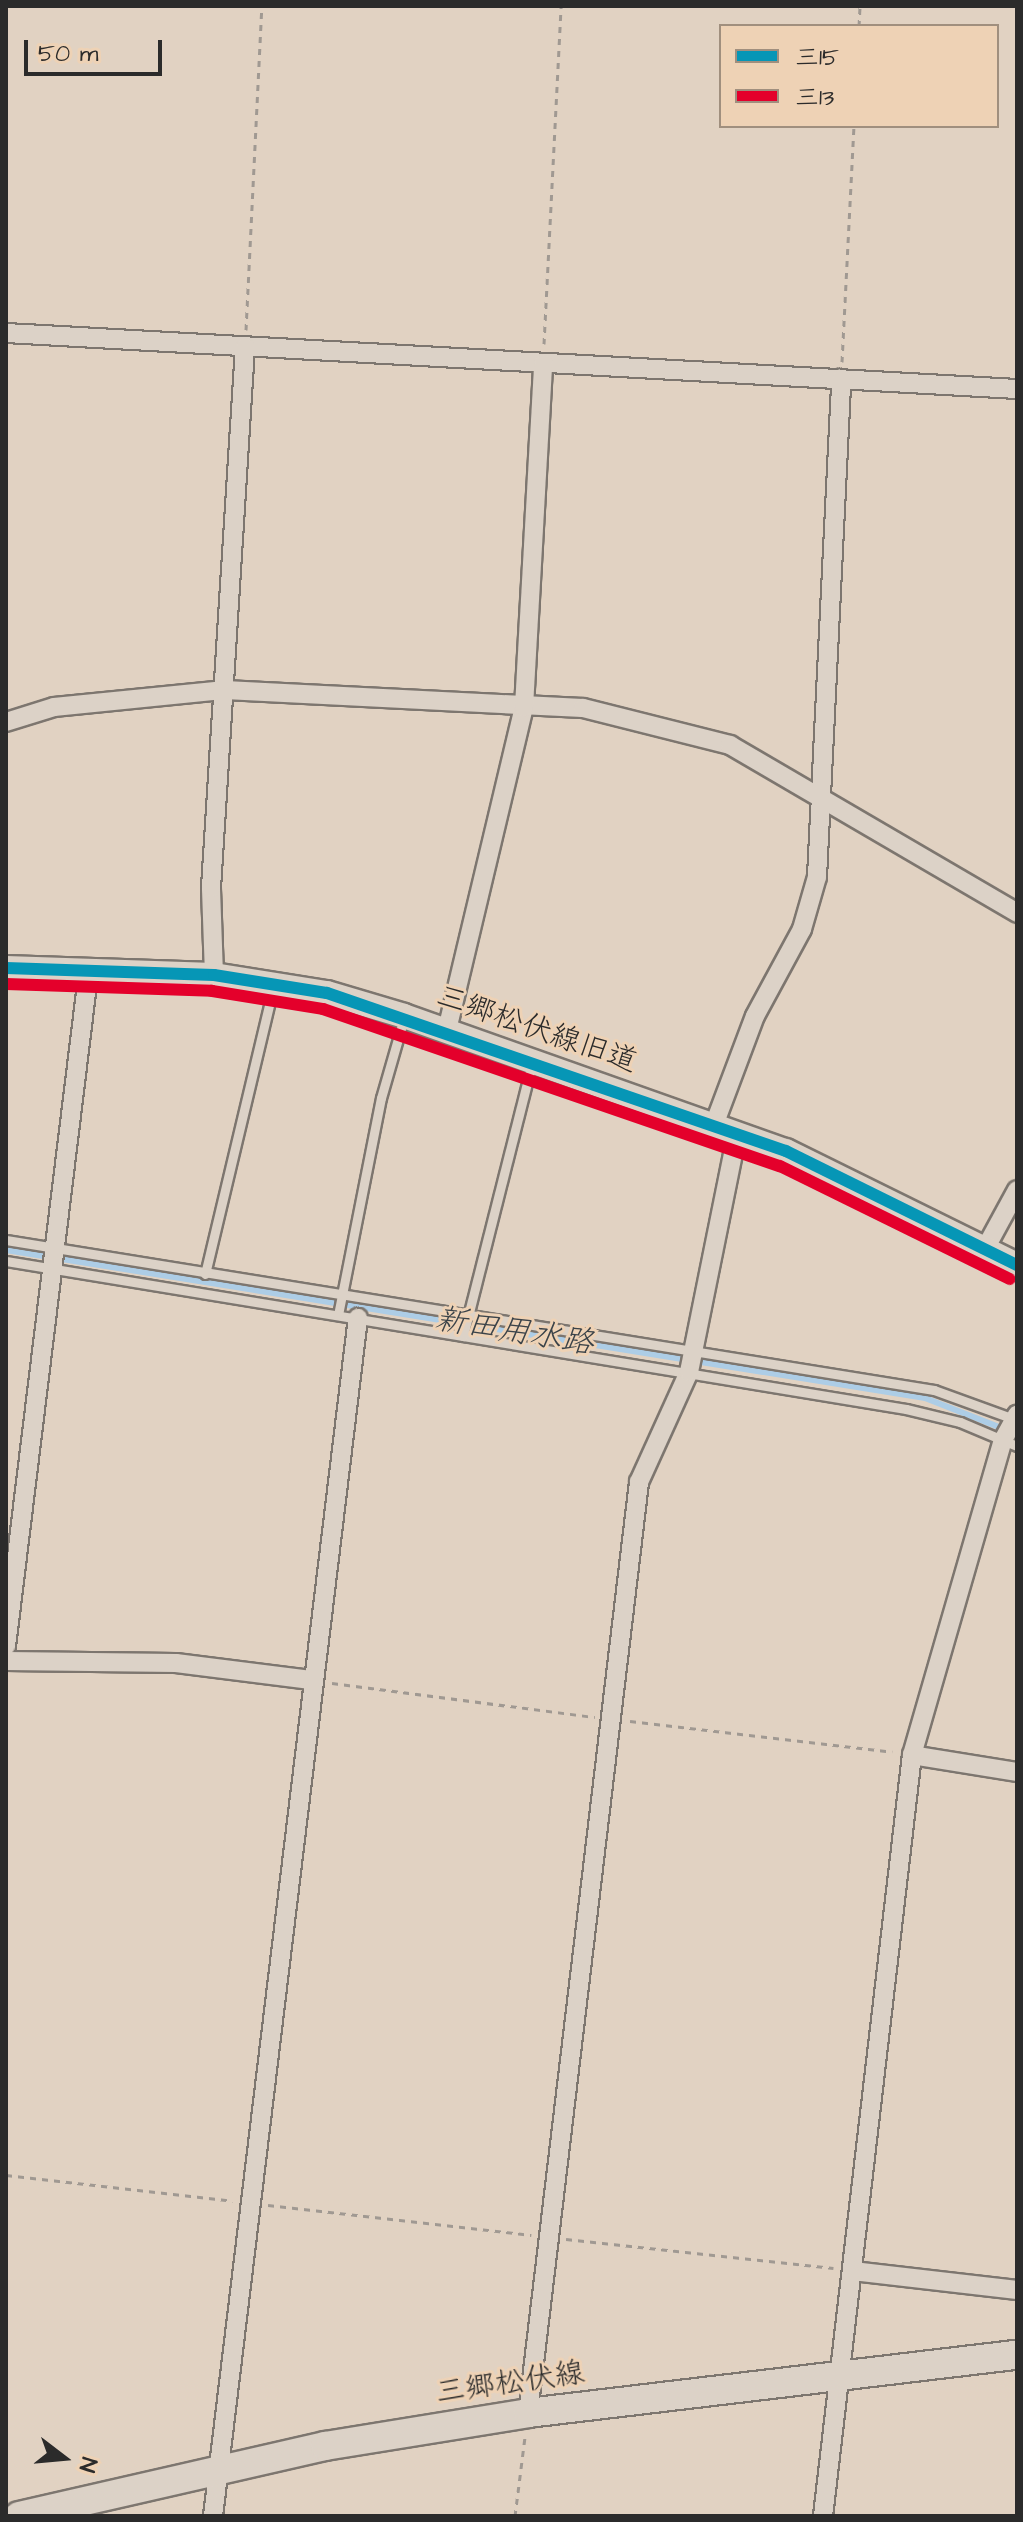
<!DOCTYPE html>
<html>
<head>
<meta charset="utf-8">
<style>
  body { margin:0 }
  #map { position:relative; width:1023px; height:2522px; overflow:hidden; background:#e1d2c2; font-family:"Architects Daughter","Klee One",sans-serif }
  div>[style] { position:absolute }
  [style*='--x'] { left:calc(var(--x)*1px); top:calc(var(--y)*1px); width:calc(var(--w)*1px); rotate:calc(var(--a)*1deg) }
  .stream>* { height:6px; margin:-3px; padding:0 3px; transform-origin:3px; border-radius:3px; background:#adcde6 }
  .path>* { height:3px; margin-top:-1.5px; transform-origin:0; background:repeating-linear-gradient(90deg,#a09992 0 6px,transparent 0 12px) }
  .roads { filter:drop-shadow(2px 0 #7d766f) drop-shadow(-2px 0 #7d766f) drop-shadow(0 2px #7d766f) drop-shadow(0 -2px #7d766f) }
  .lane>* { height:9px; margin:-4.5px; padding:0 4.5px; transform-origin:4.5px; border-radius:4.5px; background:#dcd2c7 }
  .street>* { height:18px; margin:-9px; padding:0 9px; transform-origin:9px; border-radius:9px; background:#dcd2c7 }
  .secondary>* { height:24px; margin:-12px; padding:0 12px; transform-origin:12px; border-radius:12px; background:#dcd2c7 }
  .primary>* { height:28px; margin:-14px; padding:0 14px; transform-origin:14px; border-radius:14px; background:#dcd2c7 }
  .bus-1>* { height:12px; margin:-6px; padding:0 6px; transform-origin:6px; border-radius:6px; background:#0696b6 }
  .bus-2>* { height:12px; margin:-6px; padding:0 6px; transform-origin:6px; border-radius:6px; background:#e4002b }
  span { translate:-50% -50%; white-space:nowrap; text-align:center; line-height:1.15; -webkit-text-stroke:6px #eed2b5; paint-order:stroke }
  .street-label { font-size:30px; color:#2b2b2b }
  .water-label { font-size:32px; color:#3b4349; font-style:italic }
  .frame { position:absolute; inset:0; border:8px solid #2b2b2b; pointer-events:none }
  .legend { position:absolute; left:719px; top:24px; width:280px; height:104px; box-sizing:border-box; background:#eed2b5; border:2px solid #a08f7e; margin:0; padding:10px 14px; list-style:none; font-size:24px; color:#2b2b2b }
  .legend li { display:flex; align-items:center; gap:16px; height:40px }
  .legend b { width:40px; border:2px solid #a08f7e }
  .north { position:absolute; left:24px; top:2418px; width:80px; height:80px; -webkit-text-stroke:6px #eed2b5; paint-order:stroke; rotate:106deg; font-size:22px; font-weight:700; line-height:32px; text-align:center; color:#2b2b2b }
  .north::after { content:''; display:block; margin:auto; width:28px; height:36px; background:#2b2b2b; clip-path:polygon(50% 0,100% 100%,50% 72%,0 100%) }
  .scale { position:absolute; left:24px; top:40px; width:138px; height:36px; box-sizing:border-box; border:4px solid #2b2b2b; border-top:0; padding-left:10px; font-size:24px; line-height:28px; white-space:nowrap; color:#2b2b2b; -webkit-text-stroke:6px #eed2b5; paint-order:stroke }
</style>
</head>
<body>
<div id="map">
  <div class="stream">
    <i style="--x:6;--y:1250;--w:931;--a:9.15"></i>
    <i style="--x:925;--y:1398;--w:99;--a:21.4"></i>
  </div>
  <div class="path">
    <i style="--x:859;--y:26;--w:20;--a:-87"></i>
    <i style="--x:246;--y:330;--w:324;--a:-87.2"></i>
    <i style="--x:544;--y:344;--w:338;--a:-87.1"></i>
    <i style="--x:842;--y:362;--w:236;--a:-87.1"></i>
    <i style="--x:332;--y:1683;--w:265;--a:7.4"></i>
    <i style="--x:630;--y:1721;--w:264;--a:6.7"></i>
    <i style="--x:6;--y:2175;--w:228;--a:6.5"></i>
    <i style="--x:268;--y:2205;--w:265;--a:6.5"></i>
    <i style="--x:566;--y:2239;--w:269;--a:6.2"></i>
    <i style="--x:515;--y:2516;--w:80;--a:-82.8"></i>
  </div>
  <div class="roads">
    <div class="lane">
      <i style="--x:6;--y:1240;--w:940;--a:9.18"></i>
      <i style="--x:934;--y:1390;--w:85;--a:19.9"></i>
      <i style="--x:6;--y:1261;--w:912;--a:9.34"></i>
      <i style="--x:906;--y:1409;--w:56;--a:13.5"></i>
      <i style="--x:960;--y:1422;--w:62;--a:22.8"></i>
      <i style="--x:205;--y:1274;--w:297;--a:-76.6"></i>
      <i style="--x:338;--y:1315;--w:221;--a:-78.8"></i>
      <i style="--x:381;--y:1098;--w:83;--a:-74"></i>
      <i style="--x:463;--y:1336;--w:281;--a:-75.8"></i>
    </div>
    <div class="street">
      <i style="--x:6;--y:333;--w:1013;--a:3.17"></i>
      <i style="--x:6;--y:722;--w:50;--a:-17.4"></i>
      <i style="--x:54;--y:707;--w:172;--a:-5.7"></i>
      <i style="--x:225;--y:690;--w:358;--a:2.9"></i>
      <i style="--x:583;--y:708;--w:152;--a:14.1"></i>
      <i style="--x:730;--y:745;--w:333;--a:30.3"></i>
      <i style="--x:214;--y:975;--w:87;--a:-92"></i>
      <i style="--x:211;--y:888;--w:542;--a:-86.4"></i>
      <i style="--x:447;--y:1030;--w:332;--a:-76.6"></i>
      <i style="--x:524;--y:707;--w:344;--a:-86.8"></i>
      <i style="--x:714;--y:1125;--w:116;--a:-69.4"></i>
      <i style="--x:755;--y:1016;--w:99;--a:-61.6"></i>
      <i style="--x:802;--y:929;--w:54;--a:-73.9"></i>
      <i style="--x:817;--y:877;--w:499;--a:-87.2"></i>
      <i style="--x:985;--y:1249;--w:67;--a:-61.5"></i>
      <i style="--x:6;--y:1646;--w:683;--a:-83.02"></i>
      <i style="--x:6;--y:1661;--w:170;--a:0.7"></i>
      <i style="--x:176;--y:1663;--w:136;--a:7.2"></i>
      <i style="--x:912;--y:1755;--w:106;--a:9.2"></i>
      <i style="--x:853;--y:2271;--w:165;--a:6.6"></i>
      <i style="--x:528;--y:2413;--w:938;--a:-83.2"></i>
      <i style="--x:639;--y:1482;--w:121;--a:-65.6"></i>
      <i style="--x:689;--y:1372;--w:244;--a:-78.6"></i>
      <i style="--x:213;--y:2516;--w:1207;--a:-83.1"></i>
      <i style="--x:823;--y:2516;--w:766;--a:-83.33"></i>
      <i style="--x:912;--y:1755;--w:328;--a:-73.9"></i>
      <i style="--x:1003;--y:1440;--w:29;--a:-61"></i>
    </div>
    <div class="secondary">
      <i style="--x:6;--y:968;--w:208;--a:1.9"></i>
      <i style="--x:214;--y:975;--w:114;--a:9.1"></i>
      <i style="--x:327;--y:993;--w:80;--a:16.6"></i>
      <i style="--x:404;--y:1016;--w:405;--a:19.5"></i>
      <i style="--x:786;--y:1151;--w:258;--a:26.3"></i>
    </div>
    <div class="primary">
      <i style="--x:19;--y:2516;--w:314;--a:-12.9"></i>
      <i style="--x:325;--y:2446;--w:206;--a:-9.2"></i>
      <i style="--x:528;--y:2413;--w:492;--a:-6.8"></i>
    </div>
  </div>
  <div class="bus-1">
    <i style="--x:6;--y:968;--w:208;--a:1.9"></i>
    <i style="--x:214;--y:975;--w:114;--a:9.1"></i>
    <i style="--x:327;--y:993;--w:485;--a:19"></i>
    <i style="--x:786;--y:1151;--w:258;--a:26.3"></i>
  </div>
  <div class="bus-2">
    <i style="--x:6;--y:984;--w:206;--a:1.9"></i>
    <i style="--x:212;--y:991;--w:112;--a:9.2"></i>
    <i style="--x:323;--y:1009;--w:483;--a:19"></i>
    <i style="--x:780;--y:1166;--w:256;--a:26.2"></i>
  </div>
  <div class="street-label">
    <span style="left:537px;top:1029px;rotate:19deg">三郷松伏線旧道</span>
    <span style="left:510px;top:2383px;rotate:-8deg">三郷松伏線</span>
  </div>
  <div class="water-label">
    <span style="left:514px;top:1332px;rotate:9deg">新田用水路</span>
  </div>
  <div class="frame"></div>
  <ul class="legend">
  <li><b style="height:10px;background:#0696b6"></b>三15</li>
  <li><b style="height:10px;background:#e4002b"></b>三13</li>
  </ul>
  <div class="north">N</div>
  <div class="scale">50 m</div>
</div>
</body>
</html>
